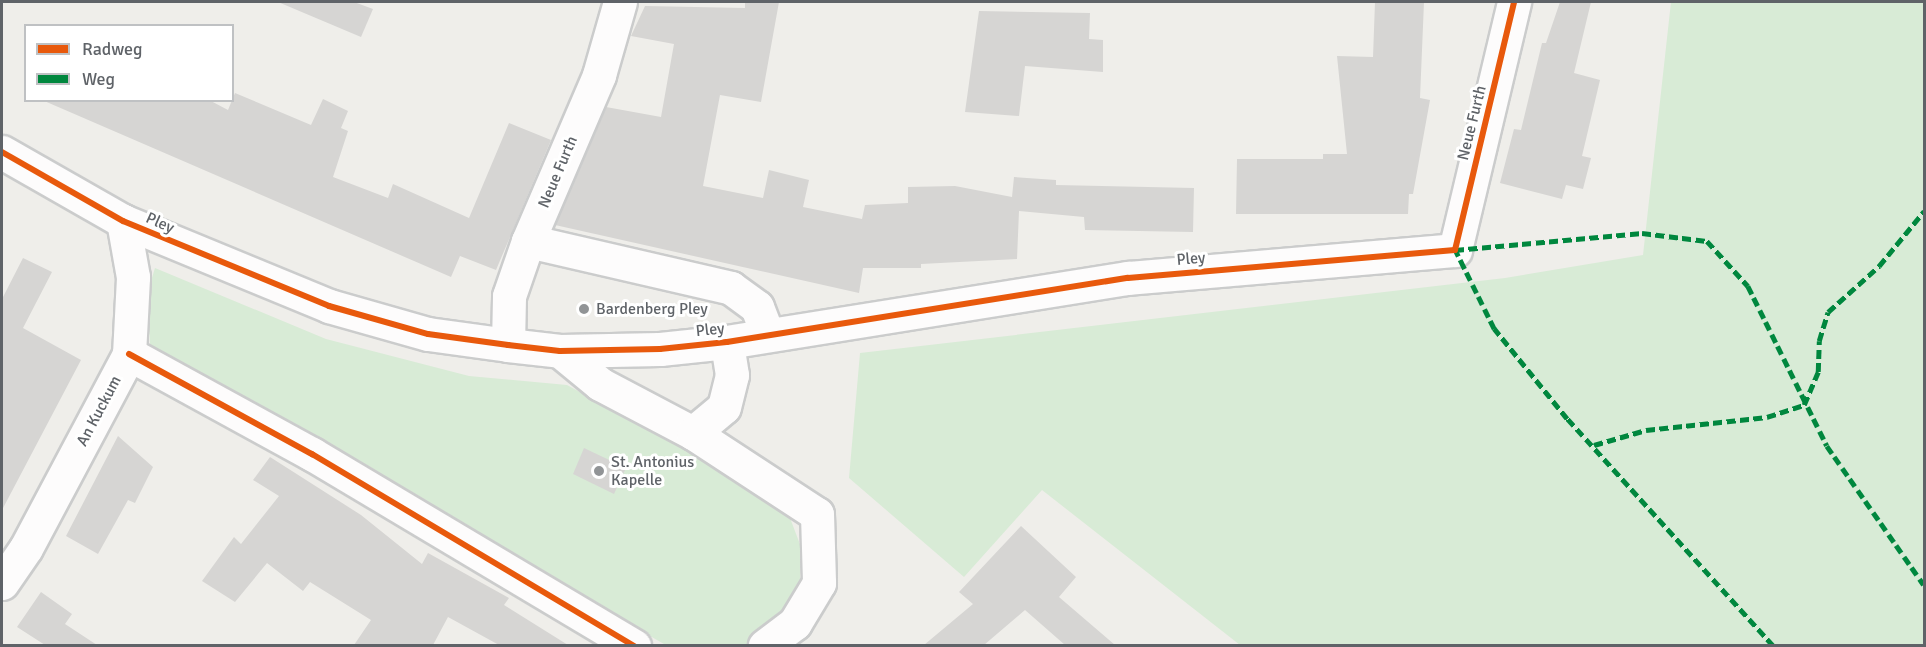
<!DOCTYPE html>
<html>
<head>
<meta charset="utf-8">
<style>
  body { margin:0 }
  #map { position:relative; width:1926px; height:647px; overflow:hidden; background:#efeeea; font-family:Signika,sans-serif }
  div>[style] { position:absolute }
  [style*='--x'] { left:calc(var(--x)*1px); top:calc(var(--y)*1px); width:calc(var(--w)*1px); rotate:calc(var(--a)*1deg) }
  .green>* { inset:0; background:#d8ebd6 }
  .building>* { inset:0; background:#d6d5d3 }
  .roads { filter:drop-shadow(2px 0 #cbcccc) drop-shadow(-2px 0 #cbcccc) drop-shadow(0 2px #cbcccc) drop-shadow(0 -2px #cbcccc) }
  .minor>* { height:33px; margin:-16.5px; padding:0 16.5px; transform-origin:16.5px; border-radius:16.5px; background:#fdfcfc }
  .quiet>* { height:4.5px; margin-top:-2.25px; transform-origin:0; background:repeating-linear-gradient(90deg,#00873e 0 9px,transparent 0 13.5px) }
  .cycleway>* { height:6px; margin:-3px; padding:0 3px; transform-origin:3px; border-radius:3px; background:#e8590c }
  .dots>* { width:16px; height:16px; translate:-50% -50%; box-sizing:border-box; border:3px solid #fff; border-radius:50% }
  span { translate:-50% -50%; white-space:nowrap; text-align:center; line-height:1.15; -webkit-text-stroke:6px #fff; paint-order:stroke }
  .street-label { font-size:16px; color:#5f6368 }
  .poi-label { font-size:16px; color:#5f6368 }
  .left { translate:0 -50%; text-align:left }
  .frame { position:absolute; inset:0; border:3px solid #5f6368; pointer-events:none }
  .legend { position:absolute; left:24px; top:24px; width:210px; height:78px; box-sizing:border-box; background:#fff; border:2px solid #bfc1c3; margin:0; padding:8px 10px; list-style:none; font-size:18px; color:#5f6368 }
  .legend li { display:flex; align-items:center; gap:12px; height:30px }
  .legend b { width:30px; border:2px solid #bfc1c3 }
</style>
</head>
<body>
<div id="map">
  <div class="green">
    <i style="clip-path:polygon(1671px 2px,1924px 2px,1924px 645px,1240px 645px,1042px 490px,964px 577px,849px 478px,860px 353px,1505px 278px,1643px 255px)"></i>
    <i style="clip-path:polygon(155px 268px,326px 339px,469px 376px,567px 385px,684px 449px,787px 510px,801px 547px,800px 584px,786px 615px,748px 645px,664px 644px,159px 356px,150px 344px,147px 294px)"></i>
  </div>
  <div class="building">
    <i style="clip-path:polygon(278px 2px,354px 2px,373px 9px,361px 37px)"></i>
    <i style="clip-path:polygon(745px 2px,779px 2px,761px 102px,720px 95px,703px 186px,763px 198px,769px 170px,809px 180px,803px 207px,862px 219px,865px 205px,908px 203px,908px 187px,955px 186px,1012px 197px,1014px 177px,1056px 180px,1056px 185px,1194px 188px,1193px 232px,1085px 230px,1084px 217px,1019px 211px,1017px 259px,921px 264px,921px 268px,863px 268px,859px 293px,555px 225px,606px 107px,661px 117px,674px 44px,631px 36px,645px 6px,745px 8px)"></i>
    <i style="clip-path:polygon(1375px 2px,1424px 2px,1420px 98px,1430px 100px,1413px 194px,1409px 194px,1408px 214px,1236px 214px,1237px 159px,1323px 159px,1323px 154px,1347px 154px,1337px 56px,1373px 57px)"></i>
    <i style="clip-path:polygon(1560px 2px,1591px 2px,1574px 73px,1600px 80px,1582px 156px,1591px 158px,1583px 189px,1566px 185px,1562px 199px,1500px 183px,1514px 129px,1521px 130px,1542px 43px,1546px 43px)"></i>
    <i style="clip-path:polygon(979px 11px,1090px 13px,1089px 39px,1103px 40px,1103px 72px,1025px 66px,1019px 116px,965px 112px)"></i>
    <i style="clip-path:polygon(235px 93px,311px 125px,323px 99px,348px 111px,341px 128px,348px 131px,333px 177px,388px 198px,393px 184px,469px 218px,509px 123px,551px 140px,496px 270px,460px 256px,451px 277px,42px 100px,209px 100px,228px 110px)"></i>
    <i style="clip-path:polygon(23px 258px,52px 272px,23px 328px,81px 360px,2px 510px,2px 299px)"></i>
    <i style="clip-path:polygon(118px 436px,153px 467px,135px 503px,128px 500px,98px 554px,66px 536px)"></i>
    <i style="clip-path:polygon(584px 448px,626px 468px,614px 494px,573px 474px)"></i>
    <i style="clip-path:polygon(270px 457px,361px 515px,422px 564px,428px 553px,509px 598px,504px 605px,568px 645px,499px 645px,448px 617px,433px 645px,354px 645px,371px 620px,310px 582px,303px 591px,267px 563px,235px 602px,202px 581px,234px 537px,241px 544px,279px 496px,253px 480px)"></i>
    <i style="clip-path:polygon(1021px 526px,1076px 577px,1059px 597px,1115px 645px,1065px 645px,1025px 610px,984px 645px,924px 645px,973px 604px,959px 592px)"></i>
    <i style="clip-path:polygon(41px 592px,72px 614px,65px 624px,97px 645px,45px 645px,17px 627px)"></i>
  </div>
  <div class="roads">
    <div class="minor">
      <i style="--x:2;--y:152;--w:139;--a:29.7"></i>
      <i style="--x:123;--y:221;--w:223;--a:22.4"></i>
      <i style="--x:329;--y:306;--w:103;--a:15.8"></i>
      <i style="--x:428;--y:334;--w:81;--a:7.8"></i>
      <i style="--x:508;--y:345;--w:52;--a:6.6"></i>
      <i style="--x:560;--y:351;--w:100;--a:-1.1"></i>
      <i style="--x:660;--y:349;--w:67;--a:-6"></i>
      <i style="--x:727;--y:342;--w:406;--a:-9.1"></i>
      <i style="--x:1128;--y:278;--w:328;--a:-4.9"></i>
      <i style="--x:1455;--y:250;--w:255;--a:-76.6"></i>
      <i style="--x:528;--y:241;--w:208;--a:13"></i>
      <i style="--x:731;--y:288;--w:32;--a:36"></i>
      <i style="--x:757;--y:307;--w:30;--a:69"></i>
      <i style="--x:508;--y:345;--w:49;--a:-88.8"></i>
      <i style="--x:509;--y:296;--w:58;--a:-70.9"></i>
      <i style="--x:528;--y:241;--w:181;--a:-66.8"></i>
      <i style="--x:599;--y:75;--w:76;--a:-74"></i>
      <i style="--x:560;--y:351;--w:52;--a:39.5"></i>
      <i style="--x:600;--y:384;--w:105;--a:27.8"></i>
      <i style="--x:693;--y:433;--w:148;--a:33.2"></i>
      <i style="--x:817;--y:514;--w:69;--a:88.3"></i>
      <i style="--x:819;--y:583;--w:47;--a:121"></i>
      <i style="--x:795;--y:623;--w:38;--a:143"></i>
      <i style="--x:129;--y:354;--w:209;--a:28.7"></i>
      <i style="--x:312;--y:454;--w:375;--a:30.8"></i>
      <i style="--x:693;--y:433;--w:40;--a:-40"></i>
      <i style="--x:724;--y:407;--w:33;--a:-76"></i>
      <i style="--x:732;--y:375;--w:33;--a:-99"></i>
      <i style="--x:2;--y:583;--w:42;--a:-55.6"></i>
      <i style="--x:26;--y:548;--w:220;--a:-62"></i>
      <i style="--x:129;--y:354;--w:77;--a:-87"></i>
      <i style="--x:133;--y:277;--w:57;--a:-100.1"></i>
    </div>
  </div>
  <div class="quiet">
    <i style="--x:1594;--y:445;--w:54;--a:-16.1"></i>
    <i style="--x:1646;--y:430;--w:122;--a:-6.1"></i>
    <i style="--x:1767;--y:417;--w:39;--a:-18"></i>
    <i style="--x:1804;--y:405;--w:36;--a:-67"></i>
    <i style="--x:1818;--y:372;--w:31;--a:-88"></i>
    <i style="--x:1819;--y:341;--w:30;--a:-73"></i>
    <i style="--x:1828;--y:312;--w:69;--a:-42"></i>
    <i style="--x:1879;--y:266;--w:71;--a:-50.7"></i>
    <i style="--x:1773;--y:646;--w:307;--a:-132.2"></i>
    <i style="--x:1567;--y:419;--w:116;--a:-129"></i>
    <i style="--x:1494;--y:329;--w:88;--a:-116.3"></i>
    <i style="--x:1455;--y:250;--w:188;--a:-5.2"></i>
    <i style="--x:1642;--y:233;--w:65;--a:7"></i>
    <i style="--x:1707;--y:241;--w:61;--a:47.7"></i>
    <i style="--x:1748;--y:286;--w:178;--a:63.7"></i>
    <i style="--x:1827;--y:446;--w:169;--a:55.1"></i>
  </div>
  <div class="cycleway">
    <i style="--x:2;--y:152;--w:139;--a:29.7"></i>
    <i style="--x:123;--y:221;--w:223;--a:22.4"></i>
    <i style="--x:329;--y:306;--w:103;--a:15.8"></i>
    <i style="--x:428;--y:334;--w:81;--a:7.8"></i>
    <i style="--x:508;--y:345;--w:52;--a:6.6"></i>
    <i style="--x:560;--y:351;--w:100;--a:-1.1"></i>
    <i style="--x:660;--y:349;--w:67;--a:-6"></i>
    <i style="--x:727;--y:342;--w:406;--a:-9.1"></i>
    <i style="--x:1128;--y:278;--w:328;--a:-4.9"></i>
    <i style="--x:1455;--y:250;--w:255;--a:-76.6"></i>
    <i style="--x:129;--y:354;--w:209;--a:28.7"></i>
    <i style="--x:312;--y:454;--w:375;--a:30.8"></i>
  </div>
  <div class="dots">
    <i style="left:584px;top:309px;background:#919496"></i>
    <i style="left:599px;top:471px;background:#919496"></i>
  </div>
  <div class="street-label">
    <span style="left:1472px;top:123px;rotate:-76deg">Neue Furth</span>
    <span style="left:558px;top:172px;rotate:-67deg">Neue Furth</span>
    <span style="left:160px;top:223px;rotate:24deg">Pley</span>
    <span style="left:1191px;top:259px;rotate:-5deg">Pley</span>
    <span style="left:710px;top:330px;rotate:-6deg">Pley</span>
    <span style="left:99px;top:411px;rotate:-62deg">An Kuckum</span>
  </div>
  <div class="poi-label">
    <span class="left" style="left:596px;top:309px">Bardenberg Pley</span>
    <span class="left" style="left:611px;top:471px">St. Antonius<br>Kapelle</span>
  </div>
  <div class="frame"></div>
  <ul class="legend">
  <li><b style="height:8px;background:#e8590c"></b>Radweg</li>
  <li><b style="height:8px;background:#00873e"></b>Weg</li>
  </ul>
</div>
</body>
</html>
